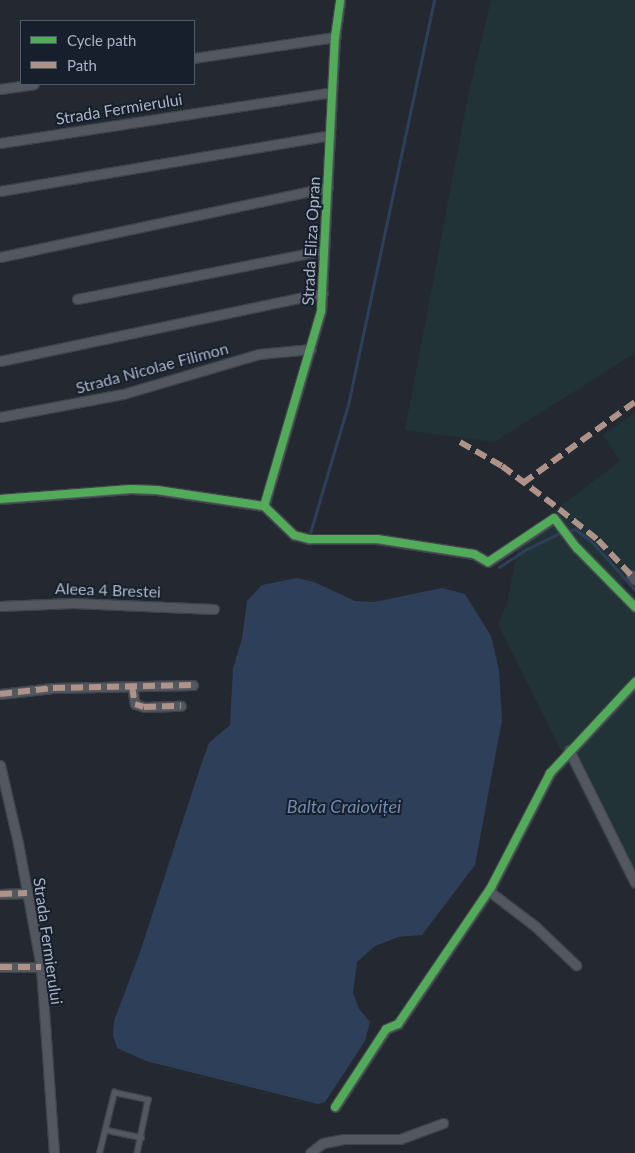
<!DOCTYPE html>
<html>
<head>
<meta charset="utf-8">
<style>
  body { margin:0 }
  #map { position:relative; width:635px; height:1153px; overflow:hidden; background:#242931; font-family:Lato,sans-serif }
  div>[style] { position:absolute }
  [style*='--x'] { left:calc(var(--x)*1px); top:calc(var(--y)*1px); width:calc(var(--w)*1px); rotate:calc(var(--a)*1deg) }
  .green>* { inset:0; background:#213337 }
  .water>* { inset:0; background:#2e3f5a }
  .stream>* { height:3px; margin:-1.5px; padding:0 1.5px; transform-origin:1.5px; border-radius:1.5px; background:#2e3f5a }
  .roads { filter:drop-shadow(1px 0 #40434a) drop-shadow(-1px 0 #40434a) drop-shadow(0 1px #40434a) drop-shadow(0 -1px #40434a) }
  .service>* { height:4.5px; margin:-2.25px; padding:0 2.25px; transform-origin:2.25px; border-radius:2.25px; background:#535860 }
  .minor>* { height:9px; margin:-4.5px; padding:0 4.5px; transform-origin:4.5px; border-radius:4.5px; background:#535860 }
  .quiet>* { height:6px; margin-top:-3px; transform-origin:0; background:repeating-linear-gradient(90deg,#af9288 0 12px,transparent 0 18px) }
  .cycleway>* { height:8px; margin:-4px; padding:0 4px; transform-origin:4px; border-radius:4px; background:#51ab58 }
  span { translate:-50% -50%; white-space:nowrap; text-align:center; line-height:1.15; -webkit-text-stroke:4px #171f2c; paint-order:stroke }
  .street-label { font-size:16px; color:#abb4c5 }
  .water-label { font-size:18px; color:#728ab0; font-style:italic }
  .legend { position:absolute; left:20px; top:20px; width:175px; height:65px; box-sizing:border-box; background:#171f2c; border:1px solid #525b69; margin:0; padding:6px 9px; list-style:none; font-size:15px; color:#abb4c5 }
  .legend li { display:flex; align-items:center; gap:10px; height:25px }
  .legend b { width:25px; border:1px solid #525b69 }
</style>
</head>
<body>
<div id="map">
  <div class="green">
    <i style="clip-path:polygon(491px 0,635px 0,635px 353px,494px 442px,405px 430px,468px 96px)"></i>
    <i style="clip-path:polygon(635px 413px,635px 574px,622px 584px,635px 597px,635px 873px,626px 880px,498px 624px,507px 604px,520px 537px,620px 461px,603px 435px)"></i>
  </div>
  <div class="water">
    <i style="clip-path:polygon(297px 578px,314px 582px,355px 601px,374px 602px,442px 588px,465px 594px,491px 636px,499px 670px,502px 720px,475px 865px,422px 935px,398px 937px,375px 946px,357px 962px,353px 993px,359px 1009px,370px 1022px,365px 1041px,325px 1102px,318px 1104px,146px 1061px,117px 1048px,113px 1035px,114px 1021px,140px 952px,202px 762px,209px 743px,230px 725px,233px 668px,242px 639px,247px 601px,262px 585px)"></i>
  </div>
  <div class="stream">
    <i style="--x:310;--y:533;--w:134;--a:-73.5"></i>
    <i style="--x:348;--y:405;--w:414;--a:-78"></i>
    <i style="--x:499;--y:567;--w:33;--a:-33"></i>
    <i style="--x:527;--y:549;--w:39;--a:-26"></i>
    <i style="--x:562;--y:532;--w:13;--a:-13"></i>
    <i style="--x:575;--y:529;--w:24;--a:38"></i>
    <i style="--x:594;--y:544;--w:62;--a:48.3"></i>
  </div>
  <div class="roads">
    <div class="service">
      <i style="--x:107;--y:1130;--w:35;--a:12"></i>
      <i style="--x:99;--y:1153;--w:63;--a:-76.2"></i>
      <i style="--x:114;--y:1092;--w:35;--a:12"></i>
      <i style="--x:148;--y:1099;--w:55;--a:101.5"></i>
    </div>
    <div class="minor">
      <i style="--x:194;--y:58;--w:143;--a:-8.5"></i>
      <i style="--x:0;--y:89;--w:34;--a:-8"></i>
      <i style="--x:0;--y:143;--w:336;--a:-8.7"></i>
      <i style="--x:0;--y:191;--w:335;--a:-9.6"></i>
      <i style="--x:0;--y:257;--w:335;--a:-12"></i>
      <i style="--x:77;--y:299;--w:252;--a:-11.2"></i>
      <i style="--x:0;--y:361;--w:330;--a:-11.9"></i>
      <i style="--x:0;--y:417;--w:125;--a:-10.6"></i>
      <i style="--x:123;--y:394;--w:142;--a:-16.4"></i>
      <i style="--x:259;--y:354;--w:52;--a:-5.5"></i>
      <i style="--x:0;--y:499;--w:131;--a:-4.4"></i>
      <i style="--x:131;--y:489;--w:26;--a:2"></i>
      <i style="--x:157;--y:490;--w:108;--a:8.5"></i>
      <i style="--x:264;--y:506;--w:42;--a:44"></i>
      <i style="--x:294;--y:535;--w:16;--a:15"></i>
      <i style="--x:309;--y:539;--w:68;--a:0"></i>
      <i style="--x:377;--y:539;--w:98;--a:8.8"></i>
      <i style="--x:474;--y:554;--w:16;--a:30"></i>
      <i style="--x:488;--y:562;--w:79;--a:-33.7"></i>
      <i style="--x:554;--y:518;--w:38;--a:53"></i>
      <i style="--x:577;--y:548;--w:83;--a:45.5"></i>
      <i style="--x:264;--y:506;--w:203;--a:-73.7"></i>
      <i style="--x:321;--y:311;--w:274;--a:-87.1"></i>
      <i style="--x:335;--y:37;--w:37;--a:-82"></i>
      <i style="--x:631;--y:575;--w:6;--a:51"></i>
      <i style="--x:0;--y:606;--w:73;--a:-2.4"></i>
      <i style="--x:73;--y:603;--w:141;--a:2.4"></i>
      <i style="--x:132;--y:686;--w:18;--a:81"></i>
      <i style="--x:135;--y:704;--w:9;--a:18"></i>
      <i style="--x:144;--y:707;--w:37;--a:-2"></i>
      <i style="--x:0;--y:694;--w:53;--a:-6.5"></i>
      <i style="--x:53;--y:688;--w:140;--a:-1.2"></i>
      <i style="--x:569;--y:750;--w:148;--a:63.6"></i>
      <i style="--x:0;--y:765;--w:80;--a:77"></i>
      <i style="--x:18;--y:843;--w:126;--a:79.5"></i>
      <i style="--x:41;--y:967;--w:186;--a:86"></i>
      <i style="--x:489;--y:891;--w:58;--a:37.3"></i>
      <i style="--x:535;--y:926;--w:57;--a:43.6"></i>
      <i style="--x:0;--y:894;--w:27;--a:-2"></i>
      <i style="--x:0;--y:967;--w:41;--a:0"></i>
      <i style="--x:335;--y:1107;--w:93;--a:-56.8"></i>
      <i style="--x:386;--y:1029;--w:13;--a:-23"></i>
      <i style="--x:398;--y:1024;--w:166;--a:-55.8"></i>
      <i style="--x:491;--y:887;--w:128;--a:-62.6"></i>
      <i style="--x:550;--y:773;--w:125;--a:-47"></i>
      <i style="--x:310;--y:1153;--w:16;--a:-38"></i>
      <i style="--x:323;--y:1143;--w:21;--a:-11"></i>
      <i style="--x:344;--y:1139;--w:56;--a:0"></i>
      <i style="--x:400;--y:1139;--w:46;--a:-20.4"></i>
    </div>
  </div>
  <div class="quiet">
    <i style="--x:460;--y:442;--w:48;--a:29.7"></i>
    <i style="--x:502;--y:466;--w:71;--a:37"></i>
    <i style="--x:559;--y:509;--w:50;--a:38.5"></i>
    <i style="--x:598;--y:540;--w:48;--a:46.7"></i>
    <i style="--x:523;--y:483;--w:138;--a:-35.9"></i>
    <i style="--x:132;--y:686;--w:18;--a:81"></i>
    <i style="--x:135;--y:704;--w:9;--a:18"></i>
    <i style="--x:144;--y:707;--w:37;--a:-2"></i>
    <i style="--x:0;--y:694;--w:53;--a:-6.5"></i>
    <i style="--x:53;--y:688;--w:140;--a:-1.2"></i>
    <i style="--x:0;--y:894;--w:27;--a:-2"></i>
    <i style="--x:0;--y:967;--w:41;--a:0"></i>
  </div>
  <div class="cycleway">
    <i style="--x:0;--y:499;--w:131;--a:-4.4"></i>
    <i style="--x:131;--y:489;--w:26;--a:2"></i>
    <i style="--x:157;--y:490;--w:108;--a:8.5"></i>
    <i style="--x:264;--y:506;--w:42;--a:44"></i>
    <i style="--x:294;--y:535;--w:16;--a:15"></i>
    <i style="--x:309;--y:539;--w:68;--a:0"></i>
    <i style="--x:377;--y:539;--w:98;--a:8.8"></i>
    <i style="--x:474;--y:554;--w:16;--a:30"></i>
    <i style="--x:488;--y:562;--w:79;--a:-33.7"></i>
    <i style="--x:554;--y:518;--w:38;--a:53"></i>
    <i style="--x:577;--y:548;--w:83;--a:45.5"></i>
    <i style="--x:264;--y:506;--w:203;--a:-73.7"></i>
    <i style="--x:321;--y:311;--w:274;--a:-87.1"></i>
    <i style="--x:335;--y:37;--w:37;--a:-82"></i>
    <i style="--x:335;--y:1107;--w:93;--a:-56.8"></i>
    <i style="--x:386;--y:1029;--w:13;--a:-23"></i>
    <i style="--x:398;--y:1024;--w:166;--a:-55.8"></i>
    <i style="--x:491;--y:887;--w:128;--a:-62.6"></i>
    <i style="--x:550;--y:773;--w:125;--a:-47"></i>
  </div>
  <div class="street-label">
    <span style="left:119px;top:109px;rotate:-9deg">Strada Fermierului</span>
    <span style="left:311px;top:241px;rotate:-87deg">Strada Eliza Opran</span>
    <span style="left:152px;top:368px;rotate:-15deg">Strada Nicolae Filimon</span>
    <span style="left:108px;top:590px;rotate:2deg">Aleea 4 Brestei</span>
    <span style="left:48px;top:941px;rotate:82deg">Strada Fermierului</span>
  </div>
  <div class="water-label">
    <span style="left:344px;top:806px">Balta Craioviței</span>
  </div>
  <ul class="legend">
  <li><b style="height:6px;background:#51ab58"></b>Cycle path</li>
  <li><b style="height:6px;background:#af9288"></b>Path</li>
  </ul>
</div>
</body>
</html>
